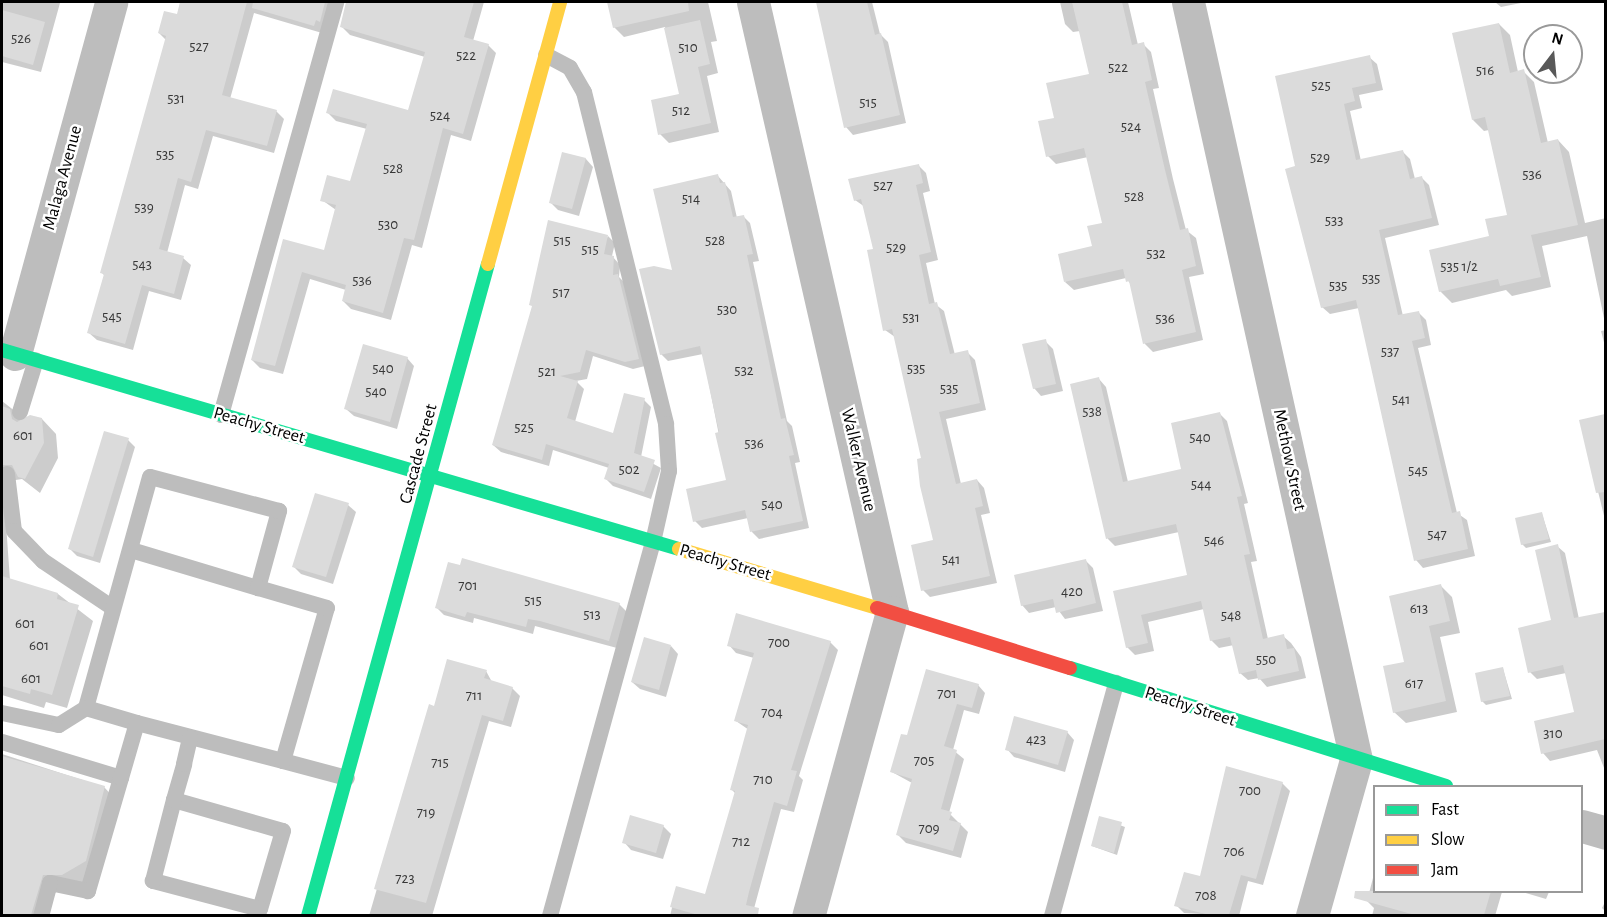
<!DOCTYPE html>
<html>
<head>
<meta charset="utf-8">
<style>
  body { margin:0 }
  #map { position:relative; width:1607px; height:917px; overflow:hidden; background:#fff; font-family:"Alegreya Sans",sans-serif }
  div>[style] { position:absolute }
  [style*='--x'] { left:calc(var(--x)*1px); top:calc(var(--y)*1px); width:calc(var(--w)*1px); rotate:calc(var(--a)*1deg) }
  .shadow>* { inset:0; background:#0003 }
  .building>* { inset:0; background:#dbdbdb }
  .lane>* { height:16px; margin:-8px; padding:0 8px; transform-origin:8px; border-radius:8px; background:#bdbdbd }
  .street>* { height:33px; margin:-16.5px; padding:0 16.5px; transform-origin:16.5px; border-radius:16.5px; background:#bdbdbd }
  .fast>* { height:14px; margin:-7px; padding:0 7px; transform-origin:7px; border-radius:7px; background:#16e098 }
  .slow>* { height:14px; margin:-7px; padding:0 7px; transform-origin:7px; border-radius:7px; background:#ffcf43 }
  .jam>* { height:14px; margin:-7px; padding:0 7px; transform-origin:7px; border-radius:7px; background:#f24e42 }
  span { translate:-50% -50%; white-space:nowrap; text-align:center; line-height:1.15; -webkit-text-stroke:5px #fff; paint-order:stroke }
  .number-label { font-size:15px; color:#373737 }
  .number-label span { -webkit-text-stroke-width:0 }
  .street-label { font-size:18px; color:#000 }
  .frame { position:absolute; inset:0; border:3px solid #000; pointer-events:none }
  .legend { position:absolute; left:1373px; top:785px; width:210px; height:108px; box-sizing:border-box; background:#fff; border:2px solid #999; margin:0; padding:8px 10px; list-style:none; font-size:18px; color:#000 }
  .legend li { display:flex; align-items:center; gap:12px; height:30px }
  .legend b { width:30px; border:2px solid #999 }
  .north { position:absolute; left:1523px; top:24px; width:60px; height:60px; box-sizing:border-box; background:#fff; border:2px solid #999; border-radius:50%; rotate:16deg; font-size:16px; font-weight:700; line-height:24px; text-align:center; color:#000 }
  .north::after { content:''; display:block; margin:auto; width:21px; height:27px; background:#595959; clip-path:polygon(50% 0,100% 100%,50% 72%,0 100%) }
</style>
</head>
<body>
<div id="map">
  <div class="shadow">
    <i style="clip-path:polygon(2px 2px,67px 2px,60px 3px,41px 72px,2px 62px)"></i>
    <i style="clip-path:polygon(181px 2px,330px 2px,322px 33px,254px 13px,230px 99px,276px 111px,284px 119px,274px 153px,213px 136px,198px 189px,185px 185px,167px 253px,183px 258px,191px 265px,181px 300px,149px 291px,133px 350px,97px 340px,89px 333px,105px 276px,102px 273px,166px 40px,159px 33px,178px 16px)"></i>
    <i style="clip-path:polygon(351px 2px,484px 2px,473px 41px,488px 45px,496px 53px,471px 141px,451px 135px,422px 248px,412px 245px,391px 320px,351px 309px,343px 301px,346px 290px,310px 279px,283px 374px,260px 368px,252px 360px,284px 241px,325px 252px,336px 210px,322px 200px,351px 183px,367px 129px,336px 121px,328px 113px,409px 112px,425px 57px,350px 35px,342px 27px)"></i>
    <i style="clip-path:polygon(608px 2px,708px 2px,717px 41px,711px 42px,718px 73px,707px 76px,719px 132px,669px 143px,660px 134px,680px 95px,665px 27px,624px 37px,614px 27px)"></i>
    <i style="clip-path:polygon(817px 2px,872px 2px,880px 34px,888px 42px,906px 123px,853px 135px,846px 127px)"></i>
    <i style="clip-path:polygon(1060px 2px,1128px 2px,1138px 45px,1143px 44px,1151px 52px,1159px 88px,1153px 89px,1173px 179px,1186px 230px,1196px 238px,1204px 274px,1189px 277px,1203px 340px,1153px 352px,1145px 344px,1132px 286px,1126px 278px,1074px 290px,1065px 282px,1094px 248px,1104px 224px,1088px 157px,1056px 164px,1048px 156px,1056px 119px,1090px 75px,1080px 31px,1073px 32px,1065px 24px)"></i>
    <i style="clip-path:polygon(1495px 2px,1526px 2px,1501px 7px)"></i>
    <i style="clip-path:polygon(1499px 24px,1510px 35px,1518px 72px,1523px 71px,1534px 82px,1548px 143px,1558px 140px,1569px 152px,1585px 223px,1606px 218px,1606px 328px,1587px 236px,1542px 246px,1551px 287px,1512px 296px,1506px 290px,1452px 303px,1440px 291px,1509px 216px,1489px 130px,1484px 131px,1473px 120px)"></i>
    <i style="clip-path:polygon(1369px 57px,1377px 64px,1383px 90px,1359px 95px,1362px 108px,1350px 111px,1361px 161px,1403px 152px,1410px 159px,1415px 179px,1422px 178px,1429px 185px,1439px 225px,1385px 238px,1403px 316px,1418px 312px,1426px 320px,1431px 345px,1418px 348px,1457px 513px,1467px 520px,1475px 556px,1423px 568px,1416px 560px,1359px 308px,1330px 314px,1322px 307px,1297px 168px)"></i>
    <i style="clip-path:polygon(563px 153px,586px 159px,593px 167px,579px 216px,558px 210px,550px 202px)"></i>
    <i style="clip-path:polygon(918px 165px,926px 173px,930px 191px,923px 193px,938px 260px,926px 263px,935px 304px,944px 311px,955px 355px,967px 352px,975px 360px,986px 410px,946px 419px,961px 484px,977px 480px,984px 488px,990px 513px,981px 515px,997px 583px,930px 597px,923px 590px,935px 541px,923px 460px,895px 337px,885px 330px,875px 250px,865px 207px,855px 200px)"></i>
    <i style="clip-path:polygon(718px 176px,731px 191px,737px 218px,743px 216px,750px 223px,759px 261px,753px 262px,787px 421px,792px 426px,800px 462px,795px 463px,809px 528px,759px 539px,752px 532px,748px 518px,702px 528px,695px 521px,728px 481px,703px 354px,668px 361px,661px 354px,674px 272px)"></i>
    <i style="clip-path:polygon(608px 236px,615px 243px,612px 256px,620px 265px,619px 277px,625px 283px,645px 366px,633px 369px,593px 356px,587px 379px,576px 381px,584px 389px,575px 422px,614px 434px,644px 400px,651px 407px,641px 457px,661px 468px,651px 499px,613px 486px,606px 479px,609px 468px,553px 450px,549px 466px,501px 452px,493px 445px)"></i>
    <i style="clip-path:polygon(1606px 330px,1606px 350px,1601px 331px)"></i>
    <i style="clip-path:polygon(1045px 341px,1053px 349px,1063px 391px,1041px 396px,1034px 388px)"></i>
    <i style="clip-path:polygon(407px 358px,414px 366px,397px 429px,354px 416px,346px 409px)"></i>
    <i style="clip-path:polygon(1099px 379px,1106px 387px,1128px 482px,1183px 470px,1220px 414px,1227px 421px,1248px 503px,1244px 504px,1257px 561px,1251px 562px,1268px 639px,1283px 636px,1291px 643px,1301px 657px,1306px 678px,1267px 687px,1259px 678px,1248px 680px,1240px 673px,1234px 645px,1219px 648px,1211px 640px,1204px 609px,1148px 622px,1154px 651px,1135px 655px,1127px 647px,1115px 592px,1189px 576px,1179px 532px,1115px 546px,1108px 539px)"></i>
    <i style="clip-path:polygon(2px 401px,25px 419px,42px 419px,56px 434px,58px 458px,40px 493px,22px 479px,3px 482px,10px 580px,58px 594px,93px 621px,67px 708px,46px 702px,44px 708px,2px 695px)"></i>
    <i style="clip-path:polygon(1606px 416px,1606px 524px,1581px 422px)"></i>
    <i style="clip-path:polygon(128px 440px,135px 447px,100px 563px,77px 556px,70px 549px)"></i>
    <i style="clip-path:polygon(348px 505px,356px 512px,333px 584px,301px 574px,294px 567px)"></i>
    <i style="clip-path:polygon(1542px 514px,1551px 542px,1526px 548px,1522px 544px)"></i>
    <i style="clip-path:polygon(1557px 546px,1565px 553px,1579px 619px,1606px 613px,1606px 773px,1597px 750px,1550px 761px,1543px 753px,1575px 713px,1566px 673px,1537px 679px,1530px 672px,1552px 622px)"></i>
    <i style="clip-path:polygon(1086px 561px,1093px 568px,1103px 611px,1065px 619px,1056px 607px,1029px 613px,1022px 605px)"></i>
    <i style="clip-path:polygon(1441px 586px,1452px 597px,1460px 633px,1440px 637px,1457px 712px,1406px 723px,1394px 712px,1405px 663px)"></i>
    <i style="clip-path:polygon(619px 604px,627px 612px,617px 648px,535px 626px,533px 634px,474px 618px,473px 623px,444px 615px,437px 608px)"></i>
    <i style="clip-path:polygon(830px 642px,838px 650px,799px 776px,803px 780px,794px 812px,781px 809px,752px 916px,670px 916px,677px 887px,706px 895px,736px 794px,731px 789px,749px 730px,736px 721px,754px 658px,736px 653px,729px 645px)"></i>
    <i style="clip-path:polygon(671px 646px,678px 654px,666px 697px,640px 689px,632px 682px)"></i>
    <i style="clip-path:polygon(1503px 669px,1512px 699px,1486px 705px,1482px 701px)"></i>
    <i style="clip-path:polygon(486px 671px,492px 682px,512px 688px,520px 696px,511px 727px,489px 721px,432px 916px,369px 916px,430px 706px,435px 708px)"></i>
    <i style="clip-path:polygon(978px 685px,985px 693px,979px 714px,964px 710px,953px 750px,964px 759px,949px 813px,968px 832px,961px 858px,906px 843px,898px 835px,912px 783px,892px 772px,908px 737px)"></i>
    <i style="clip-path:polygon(1067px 732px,1074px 740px,1065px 772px,1014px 757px,1007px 749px)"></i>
    <i style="clip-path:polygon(2px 754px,104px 787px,118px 802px,100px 876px,77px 889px,61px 887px,54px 894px,49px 916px,2px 916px)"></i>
    <i style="clip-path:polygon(1282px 783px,1290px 791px,1263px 885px,1248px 881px,1239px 916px,1184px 913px,1176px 905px)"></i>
    <i style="clip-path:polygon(1100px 818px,1125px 827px,1117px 855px,1092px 846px)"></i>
    <i style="clip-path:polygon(663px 826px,671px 834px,663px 859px,631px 850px,624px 842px)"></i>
    <i style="clip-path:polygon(1374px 874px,1374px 892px,1502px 892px,1495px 916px,1372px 916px,1374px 908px,1367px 901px)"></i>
    <i style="clip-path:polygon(1522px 892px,1549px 892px,1546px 899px)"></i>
    <i style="clip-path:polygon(1606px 900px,1606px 912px,1602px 908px)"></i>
  </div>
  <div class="building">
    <i style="clip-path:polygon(180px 2px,247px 2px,222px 95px,277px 110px,267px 146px,206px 130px,191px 182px,178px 178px,159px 249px,184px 256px,174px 294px,142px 285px,125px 344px,87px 333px,104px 274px,100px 273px,166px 36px,158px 33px,164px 11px,177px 14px)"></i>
    <i style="clip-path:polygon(253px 2px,325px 2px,320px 22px,316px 20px,314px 26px,252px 8px)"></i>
    <i style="clip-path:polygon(346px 2px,474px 2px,464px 37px,489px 44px,463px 134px,443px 128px,414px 240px,404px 238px,383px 313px,342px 301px,346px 285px,302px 272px,275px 366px,251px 360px,283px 239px,324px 250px,336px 205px,320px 201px,327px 175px,350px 181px,367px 124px,326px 113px,333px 89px,408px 110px,425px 52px,340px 27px)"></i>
    <i style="clip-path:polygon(607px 2px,688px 2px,689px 11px,613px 28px)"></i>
    <i style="clip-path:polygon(816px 2px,867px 2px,875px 35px,881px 33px,900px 115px,844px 128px)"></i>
    <i style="clip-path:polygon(1072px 2px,1122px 2px,1132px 45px,1144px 42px,1152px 80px,1145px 82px,1165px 170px,1180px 230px,1188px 228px,1196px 266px,1182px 270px,1196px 332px,1143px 344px,1129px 281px,1126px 282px,1123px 269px,1064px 282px,1058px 254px,1092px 246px,1087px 226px,1102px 223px,1084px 148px,1046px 157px,1038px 121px,1054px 118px,1046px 83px,1089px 74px)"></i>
    <i style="clip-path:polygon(2px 10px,45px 22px,33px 65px,2px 56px)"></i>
    <i style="clip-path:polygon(700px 20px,710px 64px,698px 67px,711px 123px,658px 135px,651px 100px,679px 94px,664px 28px)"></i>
    <i style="clip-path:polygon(1499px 23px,1510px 73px,1524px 69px,1541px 143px,1558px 139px,1578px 225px,1531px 235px,1541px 277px,1500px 286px,1498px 279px,1439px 292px,1429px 250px,1489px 236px,1485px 219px,1507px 215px,1485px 117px,1472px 120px,1452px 33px)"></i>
    <i style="clip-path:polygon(1370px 55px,1376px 83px,1352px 88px,1355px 101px,1344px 104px,1356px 160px,1403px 150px,1410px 179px,1422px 176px,1432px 218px,1379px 230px,1398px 315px,1419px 311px,1425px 338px,1412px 341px,1452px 513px,1460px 511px,1468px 549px,1414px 561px,1356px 300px,1321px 308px,1285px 169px,1295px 166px,1275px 76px)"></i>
    <i style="clip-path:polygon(562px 152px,586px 158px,572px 209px,549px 203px)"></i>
    <i style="clip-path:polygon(919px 164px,923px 183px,916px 185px,931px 252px,919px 255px,929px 304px,937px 302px,950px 354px,968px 350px,980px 403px,939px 412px,956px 484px,977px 479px,983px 506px,975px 508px,990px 576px,921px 591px,911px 545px,933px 540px,920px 486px,917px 459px,921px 458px,892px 329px,883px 331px,867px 250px,873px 249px,861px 199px,854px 201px,848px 179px)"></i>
    <i style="clip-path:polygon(718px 174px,720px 183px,725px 182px,733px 217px,744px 215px,753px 254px,747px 255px,781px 419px,785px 418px,794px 455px,789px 456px,803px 521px,750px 532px,745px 510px,693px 522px,686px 489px,726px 480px,715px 433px,719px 432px,700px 346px,660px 355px,639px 269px,654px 266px,672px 270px,653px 189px)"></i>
    <i style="clip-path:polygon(548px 220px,608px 235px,604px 254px,614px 256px,613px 275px,618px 274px,639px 359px,625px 362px,586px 350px,580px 372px,560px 376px,578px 381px,567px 418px,613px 433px,624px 393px,645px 398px,634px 453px,655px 460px,644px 492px,604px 479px,609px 464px,546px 444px,542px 460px,492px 445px,532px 306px,529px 305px)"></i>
    <i style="clip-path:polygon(1046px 339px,1056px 384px,1033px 389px,1022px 344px)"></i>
    <i style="clip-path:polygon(363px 344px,408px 357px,390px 422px,344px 409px)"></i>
    <i style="clip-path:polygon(1099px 377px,1123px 482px,1181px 469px,1171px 423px,1220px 412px,1242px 496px,1237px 497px,1250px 554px,1244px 555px,1263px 639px,1284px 634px,1287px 649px,1294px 648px,1299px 671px,1258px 680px,1256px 670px,1239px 674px,1230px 637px,1210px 641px,1201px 601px,1141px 615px,1148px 643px,1126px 648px,1113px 591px,1187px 575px,1176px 524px,1106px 539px,1070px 384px)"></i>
    <i style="clip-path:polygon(2px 406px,10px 409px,12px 419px,17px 422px,30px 415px,42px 418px,44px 443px,25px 479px,18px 477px,12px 465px,2px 465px)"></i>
    <i style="clip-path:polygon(1605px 414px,1605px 492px,1596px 493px,1579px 420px)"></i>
    <i style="clip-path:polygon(104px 431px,129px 438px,93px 557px,68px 549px)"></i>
    <i style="clip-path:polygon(315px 493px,349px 503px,326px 577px,292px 567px)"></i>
    <i style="clip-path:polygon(1542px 512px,1549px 539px,1521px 545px,1515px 518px)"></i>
    <i style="clip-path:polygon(1558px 544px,1574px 618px,1605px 612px,1605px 739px,1541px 754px,1534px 721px,1574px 712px,1563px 665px,1528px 673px,1518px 628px,1551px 620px,1535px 550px)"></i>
    <i style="clip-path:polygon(462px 558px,620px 603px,609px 641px,540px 621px,528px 619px,526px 627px,467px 612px,465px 617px,435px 608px,448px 562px,460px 565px)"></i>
    <i style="clip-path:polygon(1086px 559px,1096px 603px,1056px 613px,1053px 599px,1021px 606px,1014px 575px)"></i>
    <i style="clip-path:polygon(2px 576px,58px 593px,57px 599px,79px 605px,52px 695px,31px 689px,30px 694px,2px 686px)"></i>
    <i style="clip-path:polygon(1441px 584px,1450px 621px,1429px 626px,1446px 701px,1393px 713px,1383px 666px,1404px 662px,1389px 596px)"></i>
    <i style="clip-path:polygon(736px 613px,831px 641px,791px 770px,797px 771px,787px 806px,774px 802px,749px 892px,746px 905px,759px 908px,758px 915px,698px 915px,670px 907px,676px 886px,705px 894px,735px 791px,730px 790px,748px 725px,734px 721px,754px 653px,727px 646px)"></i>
    <i style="clip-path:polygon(644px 637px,671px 645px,659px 690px,631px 682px)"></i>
    <i style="clip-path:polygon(447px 659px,487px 670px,484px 678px,513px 687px,503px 721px,482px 715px,426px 903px,374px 889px,429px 704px,434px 706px)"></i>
    <i style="clip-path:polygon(1503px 667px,1510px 696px,1481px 702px,1475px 673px)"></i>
    <i style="clip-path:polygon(926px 669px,979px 684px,972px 708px,957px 704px,944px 746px,957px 750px,941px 809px,952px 812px,949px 820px,961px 823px,953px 851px,896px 835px,912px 779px,890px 772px,901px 734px,907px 735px)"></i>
    <i style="clip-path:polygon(1014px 716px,1068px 731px,1058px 765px,1005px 750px)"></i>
    <i style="clip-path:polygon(2px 756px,105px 786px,86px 861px,62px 875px,43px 875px,31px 915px,2px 915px)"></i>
    <i style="clip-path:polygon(1226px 766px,1283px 782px,1256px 879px,1241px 875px,1229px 915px,1209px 915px,1174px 906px,1184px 872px,1200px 876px)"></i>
    <i style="clip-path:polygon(630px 815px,664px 825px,656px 853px,622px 843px)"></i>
    <i style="clip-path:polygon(1099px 816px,1122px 822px,1114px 853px,1091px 846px)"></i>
    <i style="clip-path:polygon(1355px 891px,1491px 891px,1484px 915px,1415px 915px,1354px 898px)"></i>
  </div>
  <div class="lane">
    <i style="--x:546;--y:55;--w:27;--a:28"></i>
    <i style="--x:570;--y:68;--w:28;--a:60"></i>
    <i style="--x:584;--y:92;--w:342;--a:76.1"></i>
    <i style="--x:666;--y:424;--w:47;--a:86.3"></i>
    <i style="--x:669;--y:471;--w:73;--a:102.7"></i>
    <i style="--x:653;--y:542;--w:388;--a:105.4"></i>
    <i style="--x:20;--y:412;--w:54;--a:-72.9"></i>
    <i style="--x:221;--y:415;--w:429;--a:-74.4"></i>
    <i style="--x:7;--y:474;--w:57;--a:83"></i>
    <i style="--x:14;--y:531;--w:42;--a:46"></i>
    <i style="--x:43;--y:561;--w:84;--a:33.9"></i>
    <i style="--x:131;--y:550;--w:133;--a:16.7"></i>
    <i style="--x:258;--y:588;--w:80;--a:-74.7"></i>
    <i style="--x:279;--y:511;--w:133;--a:-165.2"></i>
    <i style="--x:150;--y:477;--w:240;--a:105.5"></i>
    <i style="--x:86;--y:708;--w:53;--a:16.4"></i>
    <i style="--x:2;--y:713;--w:58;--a:11.9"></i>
    <i style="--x:59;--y:725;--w:32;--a:-32"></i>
    <i style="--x:2;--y:742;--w:124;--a:16.8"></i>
    <i style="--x:121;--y:778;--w:118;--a:106.3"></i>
    <i style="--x:88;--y:891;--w:39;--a:-168"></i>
    <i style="--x:50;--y:883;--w:34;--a:105"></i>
    <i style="--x:283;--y:761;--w:66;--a:14.9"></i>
    <i style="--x:121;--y:778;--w:57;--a:-73.8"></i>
    <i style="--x:137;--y:723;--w:151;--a:14.6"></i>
    <i style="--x:283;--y:761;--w:159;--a:-74"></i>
    <i style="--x:327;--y:608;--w:72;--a:-163.8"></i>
    <i style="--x:174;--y:800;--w:113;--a:15.9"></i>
    <i style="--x:283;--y:831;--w:81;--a:106.4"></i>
    <i style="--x:260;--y:909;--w:111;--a:-165.3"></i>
    <i style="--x:153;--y:881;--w:84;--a:-75.5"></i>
    <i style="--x:174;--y:800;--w:37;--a:-74"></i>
    <i style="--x:184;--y:764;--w:27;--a:-77"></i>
    <i style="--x:1052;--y:916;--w:242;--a:-74.6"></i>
  </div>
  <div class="street">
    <i style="--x:753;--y:2;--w:626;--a:77.16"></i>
    <i style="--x:892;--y:612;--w:315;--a:105.4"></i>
    <i style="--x:1188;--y:2;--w:776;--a:77.5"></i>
    <i style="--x:1356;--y:760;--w:162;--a:105.8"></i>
    <i style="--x:15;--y:354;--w:365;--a:-74.7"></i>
    <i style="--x:1582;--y:826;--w:25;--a:16"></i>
  </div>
  <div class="fast">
    <i style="--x:2;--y:350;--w:706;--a:16.38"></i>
    <i style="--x:1070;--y:668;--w:394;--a:17.4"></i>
    <i style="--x:308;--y:916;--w:676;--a:-74.57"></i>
  </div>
  <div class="slow">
    <i style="--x:488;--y:264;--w:272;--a:-74.6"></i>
    <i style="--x:679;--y:549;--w:207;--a:16.6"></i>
  </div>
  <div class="jam">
    <i style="--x:877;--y:608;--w:202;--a:17.3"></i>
  </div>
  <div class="number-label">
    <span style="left:21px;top:39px">526</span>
    <span style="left:199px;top:47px">527</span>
    <span style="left:688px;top:48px">510</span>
    <span style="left:466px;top:56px">522</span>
    <span style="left:1118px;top:68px">522</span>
    <span style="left:1485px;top:71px">516</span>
    <span style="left:1321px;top:86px">525</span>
    <span style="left:176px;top:99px">531</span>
    <span style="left:868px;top:103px">515</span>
    <span style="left:681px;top:111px">512</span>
    <span style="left:440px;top:116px">524</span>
    <span style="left:1131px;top:127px">524</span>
    <span style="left:165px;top:155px">535</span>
    <span style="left:1320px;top:158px">529</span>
    <span style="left:393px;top:169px">528</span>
    <span style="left:1532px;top:175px">536</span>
    <span style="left:883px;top:186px">527</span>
    <span style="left:1134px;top:197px">528</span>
    <span style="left:691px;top:199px">514</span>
    <span style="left:144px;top:208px">539</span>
    <span style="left:1334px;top:221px">533</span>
    <span style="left:388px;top:225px">530</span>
    <span style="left:562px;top:241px">515</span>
    <span style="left:715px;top:241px">528</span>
    <span style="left:896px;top:248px">529</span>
    <span style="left:590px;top:250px">515</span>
    <span style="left:1156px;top:254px">532</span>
    <span style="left:142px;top:265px">543</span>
    <span style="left:1459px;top:267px">535 1/2</span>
    <span style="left:1371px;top:279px">535</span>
    <span style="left:362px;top:281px">536</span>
    <span style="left:1338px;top:286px">535</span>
    <span style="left:561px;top:293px">517</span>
    <span style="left:727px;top:310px">530</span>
    <span style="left:112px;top:317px">545</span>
    <span style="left:911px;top:318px">531</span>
    <span style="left:1165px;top:319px">536</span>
    <span style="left:1390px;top:352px">537</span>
    <span style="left:383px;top:369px">540</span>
    <span style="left:916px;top:369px">535</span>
    <span style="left:744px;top:371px">532</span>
    <span style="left:547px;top:372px">521</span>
    <span style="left:949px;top:389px">535</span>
    <span style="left:376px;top:392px">540</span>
    <span style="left:1401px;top:400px">541</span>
    <span style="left:1092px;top:412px">538</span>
    <span style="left:524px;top:428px">525</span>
    <span style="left:23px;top:436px">601</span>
    <span style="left:1200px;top:438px">540</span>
    <span style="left:754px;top:444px">536</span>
    <span style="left:629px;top:470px">502</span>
    <span style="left:1418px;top:471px">545</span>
    <span style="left:1201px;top:485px">544</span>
    <span style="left:772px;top:505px">540</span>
    <span style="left:1437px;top:535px">547</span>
    <span style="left:1214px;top:541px">546</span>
    <span style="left:951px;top:560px">541</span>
    <span style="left:468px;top:586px">701</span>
    <span style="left:1072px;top:592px">420</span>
    <span style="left:533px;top:601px">515</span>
    <span style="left:1419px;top:609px">613</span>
    <span style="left:592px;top:615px">513</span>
    <span style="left:1231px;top:616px">548</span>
    <span style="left:25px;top:624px">601</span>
    <span style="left:779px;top:643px">700</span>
    <span style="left:39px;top:646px">601</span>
    <span style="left:1266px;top:660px">550</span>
    <span style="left:31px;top:679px">601</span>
    <span style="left:1414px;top:684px">617</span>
    <span style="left:947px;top:694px">701</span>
    <span style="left:474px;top:696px">711</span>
    <span style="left:772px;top:713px">704</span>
    <span style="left:1553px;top:734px">310</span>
    <span style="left:1036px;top:740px">423</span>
    <span style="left:924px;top:761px">705</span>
    <span style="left:440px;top:763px">715</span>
    <span style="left:763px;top:780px">710</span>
    <span style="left:1250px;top:791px">700</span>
    <span style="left:426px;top:813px">719</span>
    <span style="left:929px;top:829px">709</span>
    <span style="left:741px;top:842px">712</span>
    <span style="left:1234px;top:852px">706</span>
    <span style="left:405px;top:879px">723</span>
    <span style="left:1206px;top:896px">708</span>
  </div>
  <div class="street-label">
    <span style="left:63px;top:178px;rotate:-75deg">Malaga Avenue</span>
    <span style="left:259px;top:426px;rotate:16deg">Peachy Street</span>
    <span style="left:419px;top:454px;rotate:-75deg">Cascade Street</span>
    <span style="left:858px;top:460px;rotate:77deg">Walker Avenue</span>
    <span style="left:1289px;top:460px;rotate:78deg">Methow Street</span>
    <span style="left:725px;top:563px;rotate:16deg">Peachy Street</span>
    <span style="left:1190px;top:707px;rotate:18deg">Peachy Street</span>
  </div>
  <div class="frame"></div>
  <ul class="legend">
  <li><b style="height:8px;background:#16e098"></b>Fast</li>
  <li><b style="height:8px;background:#ffcf43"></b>Slow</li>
  <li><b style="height:8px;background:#f24e42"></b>Jam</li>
  </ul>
  <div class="north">N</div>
</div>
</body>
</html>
